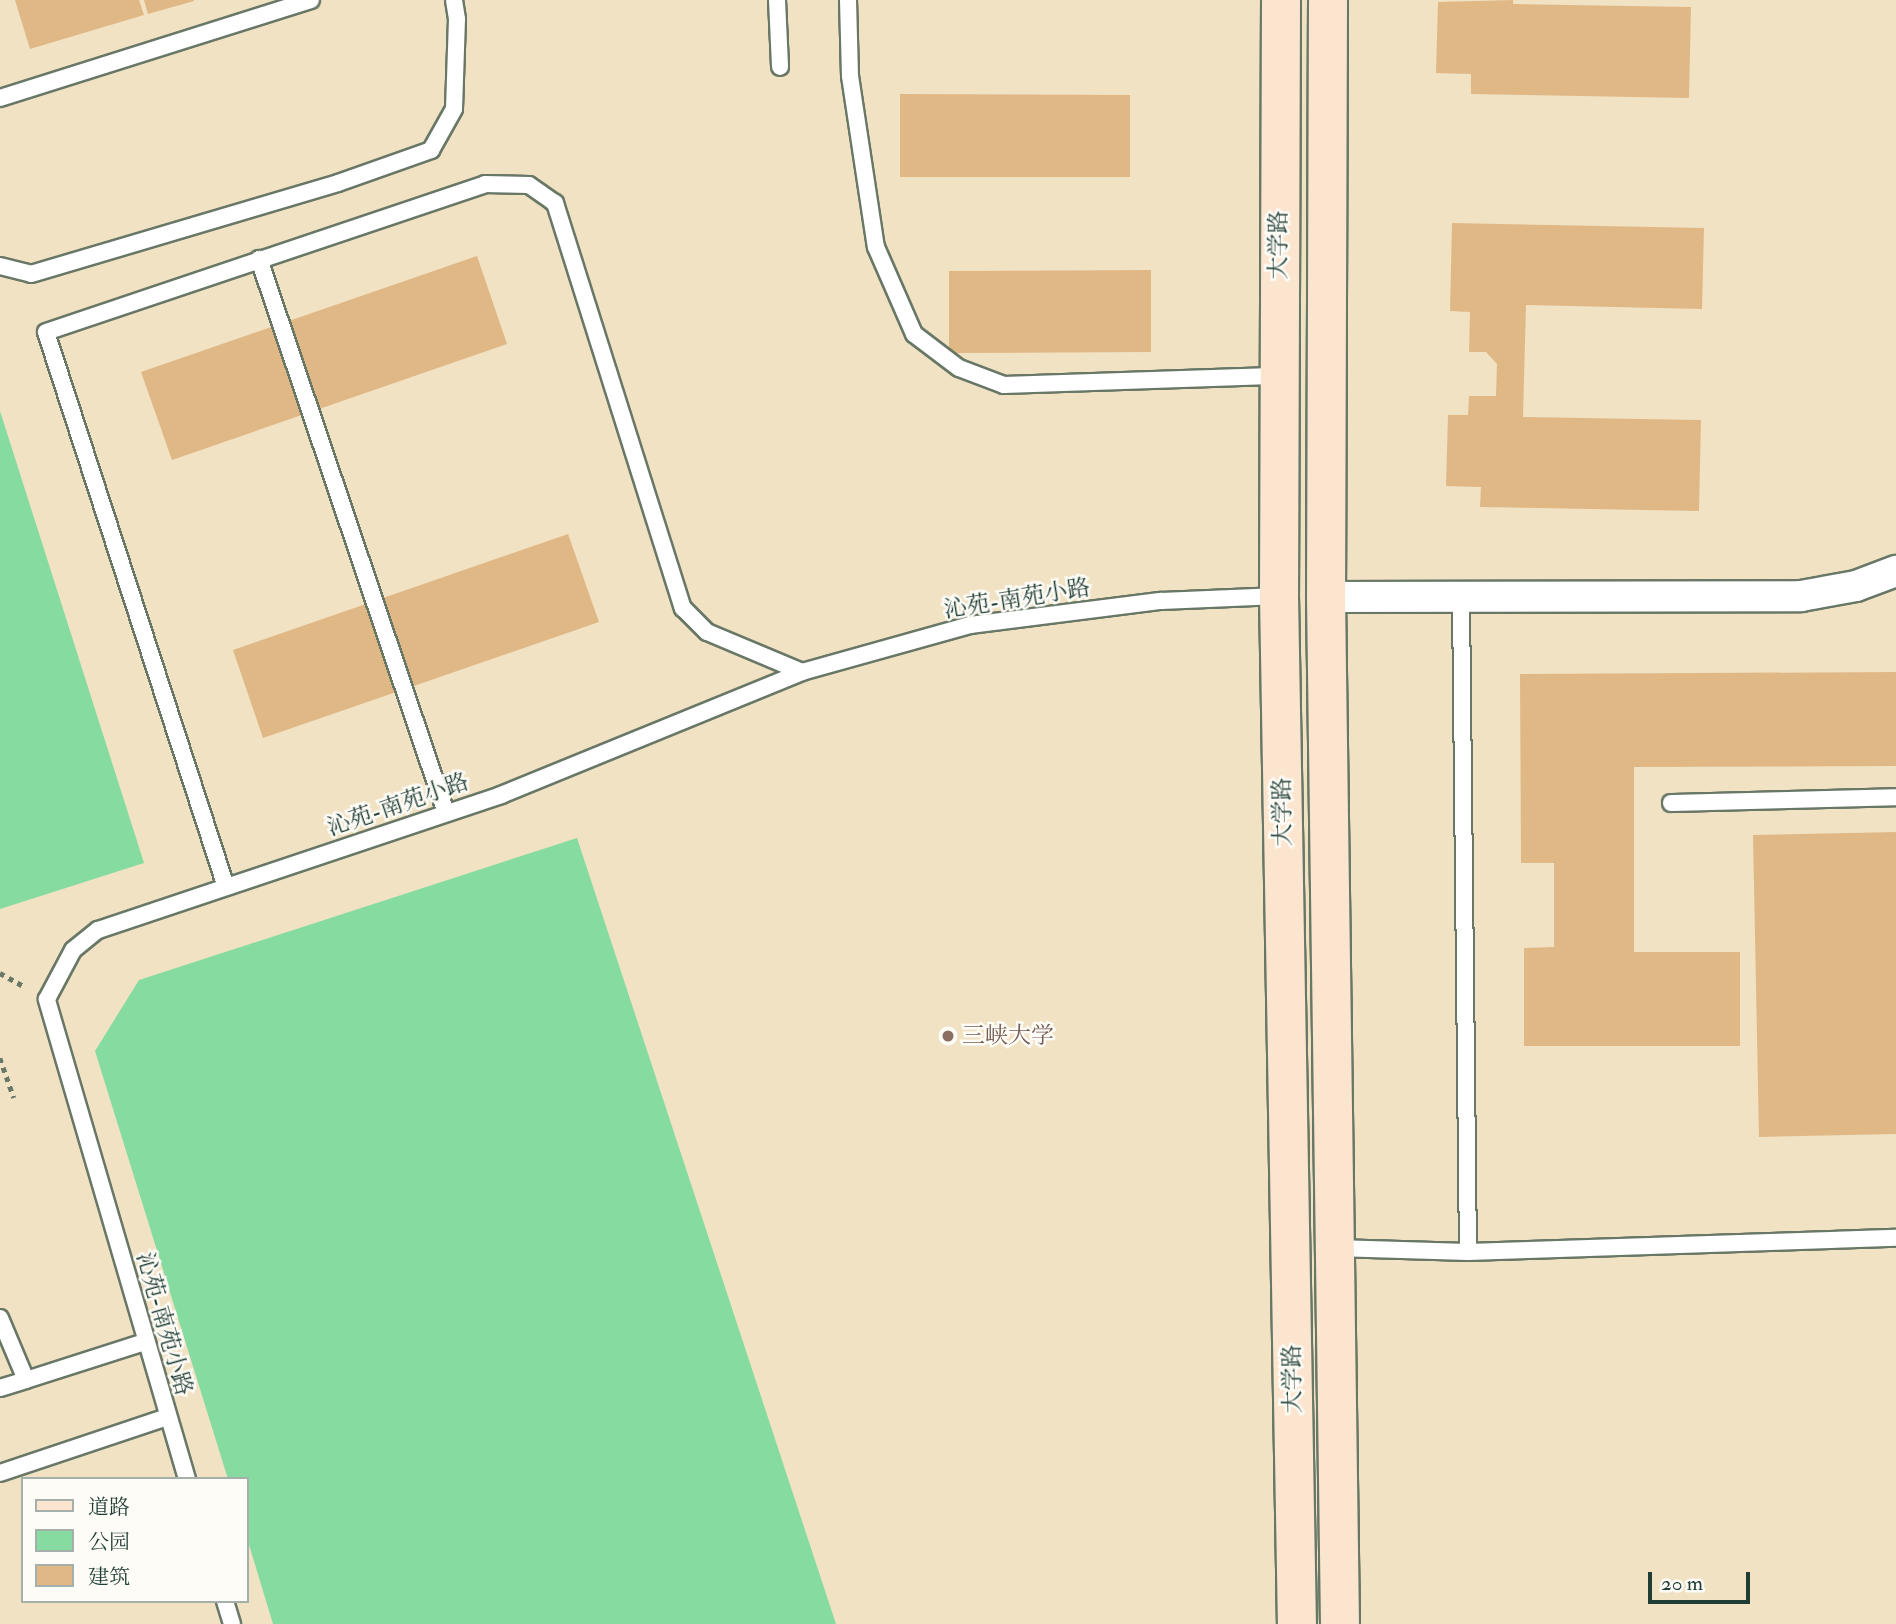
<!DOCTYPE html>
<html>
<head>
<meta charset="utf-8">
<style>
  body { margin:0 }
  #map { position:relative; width:1896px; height:1624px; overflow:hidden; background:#f1e2c4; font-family:"IM FELL Double Pica","Noto Serif SC",serif }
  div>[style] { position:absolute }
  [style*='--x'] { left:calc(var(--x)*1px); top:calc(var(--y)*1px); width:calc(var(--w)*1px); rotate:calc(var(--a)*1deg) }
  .green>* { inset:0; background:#86dca0 }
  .building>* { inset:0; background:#e0b886 }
  .path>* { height:4.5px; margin-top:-2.25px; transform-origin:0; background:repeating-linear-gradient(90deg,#687766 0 5px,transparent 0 10px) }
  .roads { filter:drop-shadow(2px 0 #687766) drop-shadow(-2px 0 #687766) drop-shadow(0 2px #687766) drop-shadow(0 -2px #687766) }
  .lane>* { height:16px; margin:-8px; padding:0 8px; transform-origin:8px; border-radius:8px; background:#fff }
  .street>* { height:30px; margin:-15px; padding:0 15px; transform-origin:15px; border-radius:15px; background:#fff }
  .secondary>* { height:38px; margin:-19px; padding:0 19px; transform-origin:19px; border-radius:19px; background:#fce5cf }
  .dots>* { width:19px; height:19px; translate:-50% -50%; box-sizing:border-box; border:4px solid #fdfcf7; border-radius:50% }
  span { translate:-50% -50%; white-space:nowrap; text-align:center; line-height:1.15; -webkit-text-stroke:5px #fdfcf7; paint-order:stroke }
  .street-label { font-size:23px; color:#1f3d34 }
  .education-label { font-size:23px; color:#785e54 }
  .left { translate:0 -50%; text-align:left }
  .legend { position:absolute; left:21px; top:1477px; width:228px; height:126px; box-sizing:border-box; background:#fdfcf7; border:2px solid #a4b0a9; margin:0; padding:9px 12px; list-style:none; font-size:21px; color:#1f3d34 }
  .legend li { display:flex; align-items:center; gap:14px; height:35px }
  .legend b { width:35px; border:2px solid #a4b0a9 }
  .scale { position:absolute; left:1648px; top:1572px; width:102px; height:32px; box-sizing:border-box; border:4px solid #1f3d34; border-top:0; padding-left:9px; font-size:21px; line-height:24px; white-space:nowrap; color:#1f3d34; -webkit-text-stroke:5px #fdfcf7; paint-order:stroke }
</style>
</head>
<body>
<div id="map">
  <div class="green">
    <i style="clip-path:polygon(0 411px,144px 863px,0 909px)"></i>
    <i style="clip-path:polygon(577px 838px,836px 1624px,273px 1624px,247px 1538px,247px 1479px,228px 1479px,95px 1051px,139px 980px)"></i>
  </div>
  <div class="building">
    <i style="clip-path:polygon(15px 0,139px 0,144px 15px,30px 49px)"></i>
    <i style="clip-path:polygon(144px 0,194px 0,194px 1px,148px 14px)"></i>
    <i style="clip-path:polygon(1513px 0,1513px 4px,1691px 7px,1689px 98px,1471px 94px,1471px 74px,1436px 73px,1438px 2px)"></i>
    <i style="clip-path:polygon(900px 94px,1130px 95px,1130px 177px,900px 177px)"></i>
    <i style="clip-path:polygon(1452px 223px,1704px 228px,1702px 309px,1526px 305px,1523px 417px,1701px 420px,1699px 511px,1480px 507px,1481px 487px,1446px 486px,1448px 415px,1468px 415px,1469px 396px,1496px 396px,1497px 364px,1486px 352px,1469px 352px,1470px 312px,1450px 311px)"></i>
    <i style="clip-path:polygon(477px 256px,507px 344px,172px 460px,141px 372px)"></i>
    <i style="clip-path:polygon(1151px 270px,1151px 352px,949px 353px,949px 271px)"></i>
    <i style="clip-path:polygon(568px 534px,599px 622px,263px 738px,233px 650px)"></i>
    <i style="clip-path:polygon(1896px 672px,1896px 766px,1634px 767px,1634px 952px,1740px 952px,1740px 1046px,1524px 1046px,1524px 948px,1554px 947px,1554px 863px,1521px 863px,1520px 674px)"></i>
    <i style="clip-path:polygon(1896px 832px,1896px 1134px,1759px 1137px,1753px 835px)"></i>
  </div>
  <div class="path">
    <i style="--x:0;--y:973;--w:29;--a:29"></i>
    <i style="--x:0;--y:1058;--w:42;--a:70.7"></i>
  </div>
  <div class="roads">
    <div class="lane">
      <i style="--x:777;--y:0;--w:67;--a:87.4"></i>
      <i style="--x:848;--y:0;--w:76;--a:88.5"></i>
      <i style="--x:850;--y:76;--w:173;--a:81.4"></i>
      <i style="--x:876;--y:247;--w:95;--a:66.4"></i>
      <i style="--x:914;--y:334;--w:56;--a:37.1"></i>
      <i style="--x:959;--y:368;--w:48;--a:20.7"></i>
      <i style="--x:1004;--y:385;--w:275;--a:-1.9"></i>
      <i style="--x:0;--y:98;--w:326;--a:-17.5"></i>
      <i style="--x:259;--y:259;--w:585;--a:71.35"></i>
      <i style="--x:0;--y:266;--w:32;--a:14"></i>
      <i style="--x:31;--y:274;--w:320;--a:-16.5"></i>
      <i style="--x:338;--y:183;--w:99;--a:-19.5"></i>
      <i style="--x:431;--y:150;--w:47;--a:-60.7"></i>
      <i style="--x:454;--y:109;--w:90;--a:-88.1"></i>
      <i style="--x:457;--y:19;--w:19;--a:-99"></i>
      <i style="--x:1461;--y:599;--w:653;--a:89.39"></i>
      <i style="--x:1671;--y:803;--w:225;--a:-1.5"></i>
      <i style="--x:226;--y:887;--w:583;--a:-107.97"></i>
      <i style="--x:46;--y:332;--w:463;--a:-18.6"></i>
      <i style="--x:485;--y:184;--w:44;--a:1.3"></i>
      <i style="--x:529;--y:185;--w:32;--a:35"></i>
      <i style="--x:555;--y:203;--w:425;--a:72.5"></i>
      <i style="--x:683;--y:608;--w:34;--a:45"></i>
      <i style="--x:707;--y:632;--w:103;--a:22.8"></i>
      <i style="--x:1335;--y:1248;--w:133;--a:1.7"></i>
      <i style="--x:1468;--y:1252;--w:428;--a:-1.9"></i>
      <i style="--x:0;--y:1318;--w:67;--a:67.2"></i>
      <i style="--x:26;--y:1380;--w:125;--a:-17.7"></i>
      <i style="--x:0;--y:1388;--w:27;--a:-17"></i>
      <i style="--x:0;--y:1473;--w:176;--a:-18.5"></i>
      <i style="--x:187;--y:1479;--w:500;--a:-106.3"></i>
      <i style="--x:47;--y:999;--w:55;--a:-62"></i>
      <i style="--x:73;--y:950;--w:32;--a:-39"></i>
      <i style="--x:98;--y:930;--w:425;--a:-18.5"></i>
      <i style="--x:501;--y:795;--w:325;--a:-22.2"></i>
      <i style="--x:802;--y:672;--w:174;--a:-15.6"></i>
      <i style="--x:970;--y:625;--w:193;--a:-7.2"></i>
      <i style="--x:1161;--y:601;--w:118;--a:-2.4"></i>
      <i style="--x:225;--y:1601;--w:24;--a:73"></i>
    </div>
    <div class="street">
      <i style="--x:1326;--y:597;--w:475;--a:-0.1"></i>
      <i style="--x:1801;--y:596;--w:56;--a:-10.3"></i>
      <i style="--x:1856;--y:586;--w:43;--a:-20.6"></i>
    </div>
    <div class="secondary">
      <i style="--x:1281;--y:0;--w:596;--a:90.19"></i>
      <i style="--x:1279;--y:596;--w:1028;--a:89"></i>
      <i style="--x:1328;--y:0;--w:597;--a:90.19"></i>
      <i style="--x:1326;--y:597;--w:1027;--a:89.22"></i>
    </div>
  </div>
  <div class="dots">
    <i style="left:948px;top:1036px;background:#8d6e63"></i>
  </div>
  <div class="street-label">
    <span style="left:1279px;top:245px;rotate:-90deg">大学路</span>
    <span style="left:1017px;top:599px;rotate:-9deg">沁苑-南苑小路</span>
    <span style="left:398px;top:805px;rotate:-19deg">沁苑-南苑小路</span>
    <span style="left:1283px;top:812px;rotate:-91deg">大学路</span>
    <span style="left:164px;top:1324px;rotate:74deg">沁苑-南苑小路</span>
    <span style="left:1293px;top:1379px;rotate:-91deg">大学路</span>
  </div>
  <div class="education-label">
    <span class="left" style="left:962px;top:1036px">三峡大学</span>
  </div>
  <ul class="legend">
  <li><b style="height:9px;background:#fce5cf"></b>道路</li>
  <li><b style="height:19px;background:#86dca0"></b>公园</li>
  <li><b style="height:19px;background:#e0b886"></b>建筑</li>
  </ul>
  <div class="scale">20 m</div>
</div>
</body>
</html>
